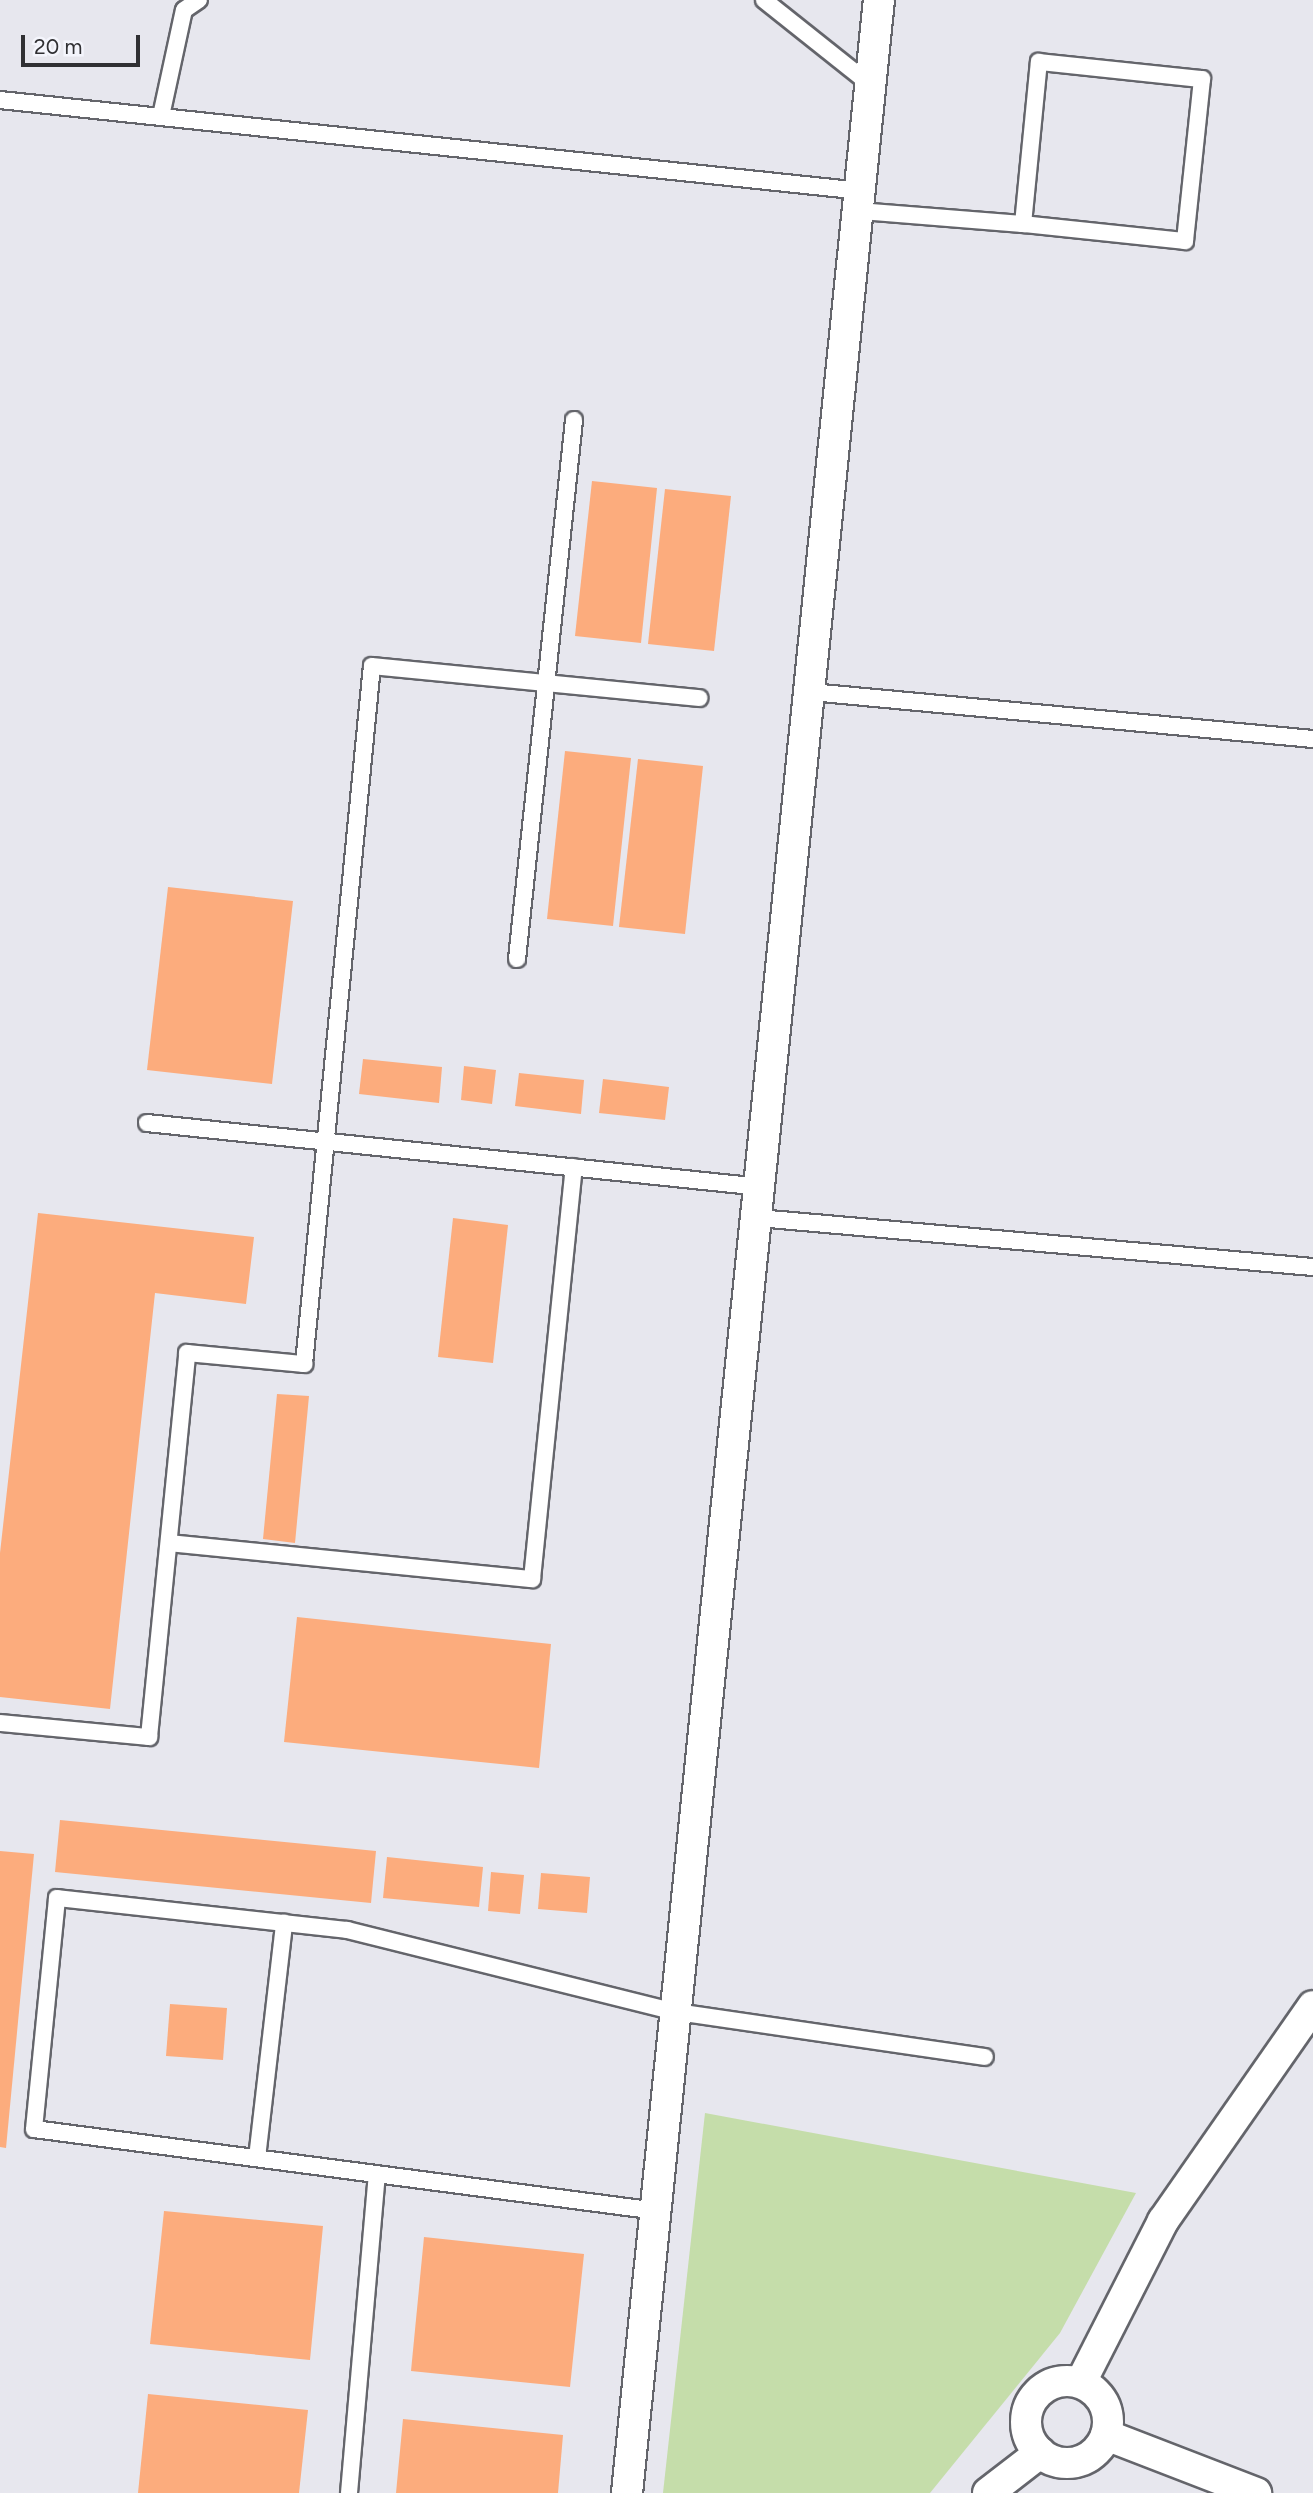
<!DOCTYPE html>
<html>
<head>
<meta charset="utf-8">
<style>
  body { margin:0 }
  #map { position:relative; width:1313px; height:2493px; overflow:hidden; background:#e7e7ee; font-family:Figtree,sans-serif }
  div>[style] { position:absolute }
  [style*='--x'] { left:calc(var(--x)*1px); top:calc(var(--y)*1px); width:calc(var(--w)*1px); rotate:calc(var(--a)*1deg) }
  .green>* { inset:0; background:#c5ddaa }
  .building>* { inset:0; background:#fcac7d }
  .roads { filter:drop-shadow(2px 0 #64656b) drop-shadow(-2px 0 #64656b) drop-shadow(0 2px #64656b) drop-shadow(0 -2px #64656b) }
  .service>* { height:16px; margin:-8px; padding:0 8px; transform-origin:8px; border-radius:8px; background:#fff }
  .minor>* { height:30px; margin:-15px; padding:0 15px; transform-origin:15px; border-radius:15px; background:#fff }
  .minor>.ring { margin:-15px; padding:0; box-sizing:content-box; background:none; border:30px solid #fff; border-radius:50% }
  span { translate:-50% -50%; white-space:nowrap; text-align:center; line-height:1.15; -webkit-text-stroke:5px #f4f5fc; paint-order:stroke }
  .scale { position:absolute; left:21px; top:35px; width:119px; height:32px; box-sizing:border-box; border:4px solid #303033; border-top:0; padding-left:9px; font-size:21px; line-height:24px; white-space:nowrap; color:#303033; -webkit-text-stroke:5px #f4f5fc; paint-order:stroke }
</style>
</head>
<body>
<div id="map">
  <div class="green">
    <i style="clip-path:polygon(705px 2113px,1136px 2193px,1060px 2333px,930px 2493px,663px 2493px)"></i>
  </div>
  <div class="building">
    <i style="clip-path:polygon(592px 481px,657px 488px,641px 643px,575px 636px)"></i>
    <i style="clip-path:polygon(665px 489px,731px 496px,714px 651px,648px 644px)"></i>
    <i style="clip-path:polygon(565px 751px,631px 758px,613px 926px,547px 919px)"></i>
    <i style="clip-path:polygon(638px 759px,703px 766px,685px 934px,619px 927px)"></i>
    <i style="clip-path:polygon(168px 887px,293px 901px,272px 1084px,147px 1070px)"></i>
    <i style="clip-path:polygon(363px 1059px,442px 1067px,439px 1103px,359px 1094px)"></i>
    <i style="clip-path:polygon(464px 1066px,496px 1070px,492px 1104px,461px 1100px)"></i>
    <i style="clip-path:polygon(519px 1073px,584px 1080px,581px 1114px,515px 1106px)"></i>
    <i style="clip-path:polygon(603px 1079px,669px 1087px,665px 1120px,599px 1113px)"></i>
    <i style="clip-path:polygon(38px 1213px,254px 1237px,246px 1304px,155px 1293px,110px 1709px,0 1697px,0 1553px)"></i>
    <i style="clip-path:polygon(453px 1218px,508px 1225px,493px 1363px,438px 1357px)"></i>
    <i style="clip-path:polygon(277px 1394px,309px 1396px,295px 1543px,263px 1539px)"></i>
    <i style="clip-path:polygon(297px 1617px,551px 1644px,539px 1768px,284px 1742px)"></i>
    <i style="clip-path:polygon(60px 1820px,376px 1851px,371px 1903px,55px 1872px)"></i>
    <i style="clip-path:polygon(0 1851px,34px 1854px,6px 2148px,0 2147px)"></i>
    <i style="clip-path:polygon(387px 1857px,483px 1867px,479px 1907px,383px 1898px)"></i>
    <i style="clip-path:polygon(491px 1872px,524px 1875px,520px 1914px,488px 1911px)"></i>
    <i style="clip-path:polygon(541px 1873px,590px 1877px,587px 1913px,538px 1909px)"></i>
    <i style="clip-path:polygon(170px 2004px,227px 2008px,223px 2060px,166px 2056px)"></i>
    <i style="clip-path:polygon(164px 2211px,323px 2226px,310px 2360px,150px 2344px)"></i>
    <i style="clip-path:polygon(424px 2237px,584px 2254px,570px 2387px,411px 2371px)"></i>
    <i style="clip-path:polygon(148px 2394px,308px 2410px,299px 2493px,138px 2493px)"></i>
    <i style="clip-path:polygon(403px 2419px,563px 2435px,558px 2493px,396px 2493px)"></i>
  </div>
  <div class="roads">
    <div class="service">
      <i style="--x:764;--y:0;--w:137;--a:38.5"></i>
      <i style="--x:1039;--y:62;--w:164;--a:6"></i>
      <i style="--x:1202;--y:79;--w:163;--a:96"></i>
      <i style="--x:1185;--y:241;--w:163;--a:-174"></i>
      <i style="--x:1023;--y:224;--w:163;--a:-84.4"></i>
      <i style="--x:0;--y:100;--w:867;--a:6.03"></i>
      <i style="--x:161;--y:116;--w:108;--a:-77.8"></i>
      <i style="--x:184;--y:10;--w:18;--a:-34"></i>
      <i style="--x:860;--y:211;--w:164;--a:4.6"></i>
      <i style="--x:811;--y:692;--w:504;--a:5.35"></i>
      <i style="--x:517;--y:959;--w:542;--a:-83.96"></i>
      <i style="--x:147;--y:1123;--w:617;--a:5.95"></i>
      <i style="--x:758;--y:1218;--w:557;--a:5.05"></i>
      <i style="--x:169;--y:1543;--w:365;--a:5.7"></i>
      <i style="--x:532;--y:1579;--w:414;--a:-84.2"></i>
      <i style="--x:0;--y:1723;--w:150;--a:5.4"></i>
      <i style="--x:149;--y:1737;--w:386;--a:-84.3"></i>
      <i style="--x:187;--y:1353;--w:118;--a:5.4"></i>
      <i style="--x:304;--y:1364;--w:701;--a:-84.44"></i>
      <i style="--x:372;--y:666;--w:329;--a:5.6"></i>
      <i style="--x:257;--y:2158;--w:237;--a:-83.4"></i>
      <i style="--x:657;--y:2211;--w:628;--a:-172.5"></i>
      <i style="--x:34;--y:2129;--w:232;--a:-84.3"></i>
      <i style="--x:57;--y:1898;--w:292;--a:6.3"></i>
      <i style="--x:347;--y:1930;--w:340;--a:14"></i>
      <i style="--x:677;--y:2012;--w:311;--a:8.3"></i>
      <i style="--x:349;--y:2493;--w:320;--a:-85"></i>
    </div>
    <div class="minor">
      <i class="ring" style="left:1026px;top:2381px;width:52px;height:52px"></i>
      <i style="--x:1081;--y:2382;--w:181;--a:-63"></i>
      <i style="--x:1163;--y:2221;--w:262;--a:-55.1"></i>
      <i style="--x:1106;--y:2435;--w:161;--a:21.1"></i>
      <i style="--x:627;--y:2493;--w:2506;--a:-84.23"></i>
      <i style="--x:988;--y:2493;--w:66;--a:-37.6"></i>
    </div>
  </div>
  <div class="scale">20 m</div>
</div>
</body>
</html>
